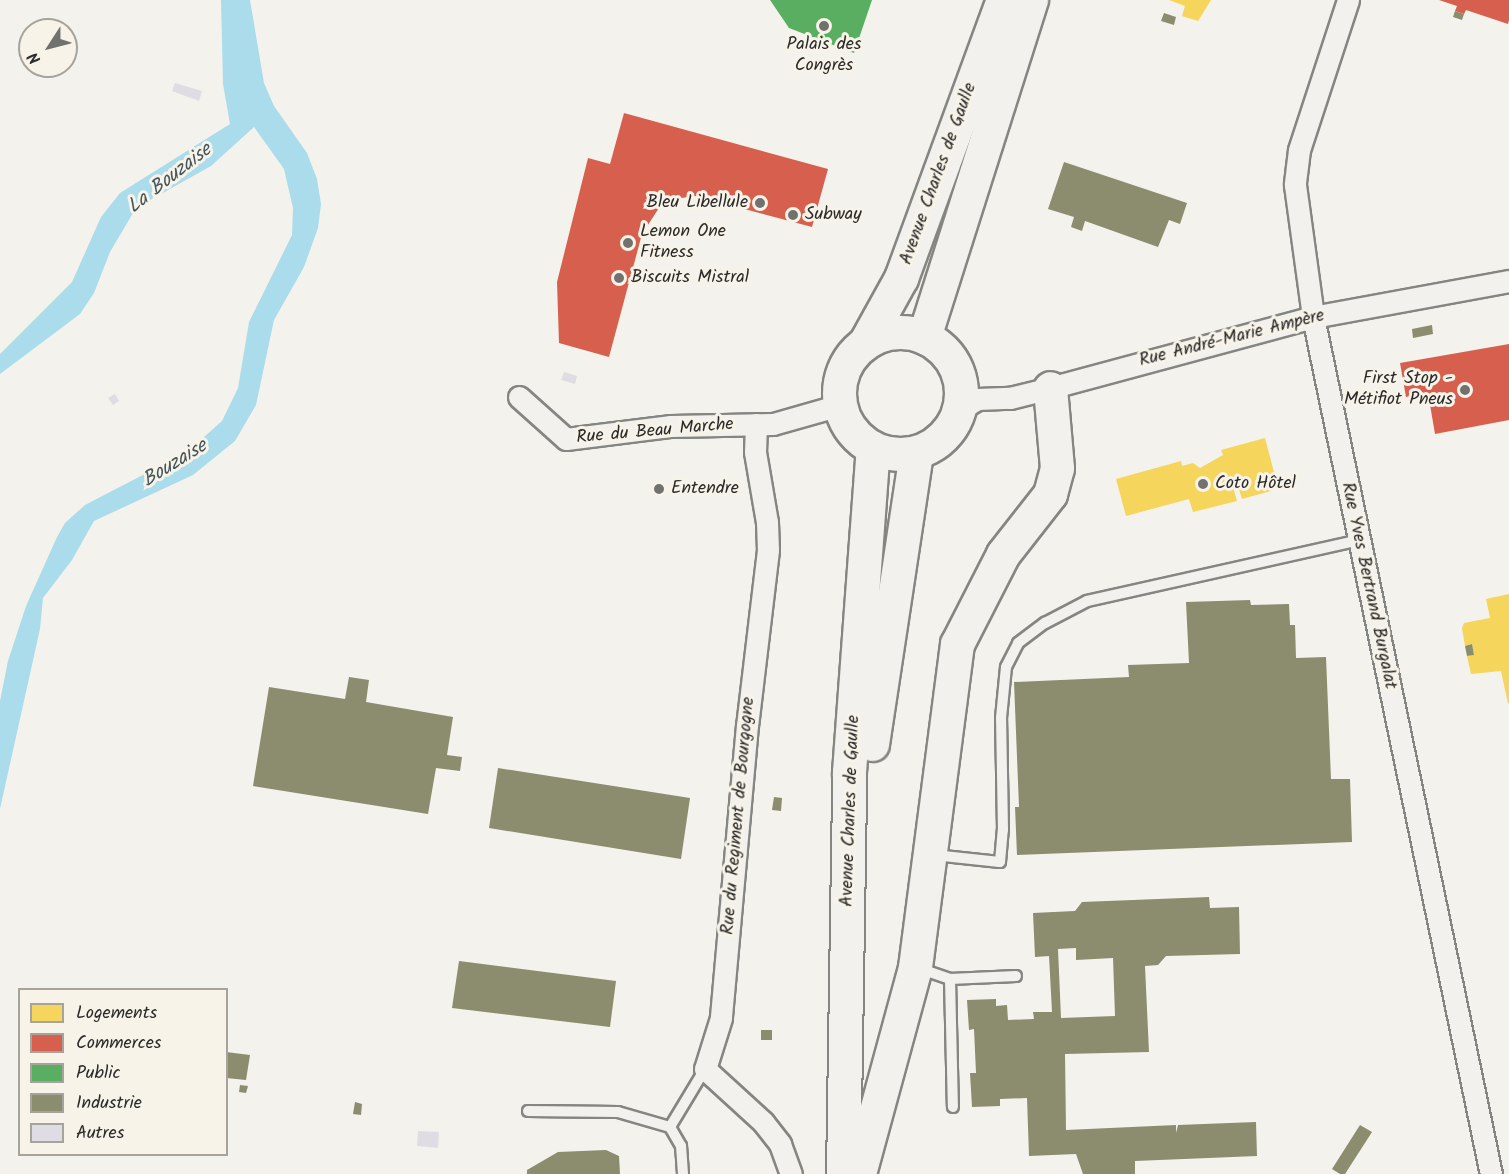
<!DOCTYPE html>
<html>
<head>
<meta charset="utf-8">
<style>
  body { margin:0 }
  #map { position:relative; width:1509px; height:1174px; overflow:hidden; background:#f4f2ec; font-family:Kalam,sans-serif }
  div>[style] { position:absolute }
  [style*='--x'] { left:calc(var(--x)*1px); top:calc(var(--y)*1px); width:calc(var(--w)*1px); rotate:calc(var(--a)*1deg) }
  .water>* { inset:0; background:#aadceb }
  .homes>* { inset:0; background:#f6d55c }
  .shops>* { inset:0; background:#d6604d }
  .public>* { inset:0; background:#5aae61 }
  .industry>* { inset:0; background:#8c8c6e }
  .building>* { inset:0; background:#e0dce3 }
  .roads { filter:drop-shadow(2px 0 #858582) drop-shadow(-2px 0 #858582) drop-shadow(0 2px #858582) drop-shadow(0 -2px #858582) }
  .service>* { height:10px; margin:-5px; padding:0 5px; transform-origin:5px; border-radius:5px; background:#f2f1ed }
  .minor>* { height:21px; margin:-10.5px; padding:0 10.5px; transform-origin:10.5px; border-radius:10.5px; background:#f2f1ed }
  .primary>* { height:33px; margin:-16.5px; padding:0 16.5px; transform-origin:16.5px; border-radius:16.5px; background:#f2f1ed }
  .primary>.ring { margin:-16.5px; padding:0; box-sizing:content-box; background:none; border:33px solid #f2f1ed; border-radius:50% }
  .dots>* { width:16px; height:16px; translate:-50% -50%; box-sizing:border-box; border:3px solid #f7f3e8; border-radius:50% }
  span { translate:-50% -50%; white-space:nowrap; text-align:center; line-height:1.15; -webkit-text-stroke:6px #f7f3e8; paint-order:stroke }
  .poi-label { font-size:18px; color:#2b2b2b }
  .right { translate:-100% -50%; text-align:right }
  .left { translate:0 -50%; text-align:left }
  .street-label { font-size:18px; color:#2b2b2b }
  .water-label { font-size:20px; color:#43555b; font-style:italic }
  .legend { position:absolute; left:18px; top:988px; width:210px; height:168px; box-sizing:border-box; background:#f7f3e8; border:2px solid #a5a39c; margin:0; padding:8px 10px; list-style:none; font-size:18px; color:#2b2b2b }
  .legend li { display:flex; align-items:center; gap:12px; height:30px }
  .legend b { width:30px; border:2px solid #a5a39c }
  .north { position:absolute; left:18px; top:18px; width:60px; height:60px; box-sizing:border-box; background:#f7f3e8; border:2px solid #a5a39c; border-radius:50%; rotate:234deg; font-size:16px; font-weight:700; line-height:24px; text-align:center; color:#2b2b2b }
  .north::after { content:''; display:block; margin:auto; width:21px; height:27px; background:#71716f; clip-path:polygon(50% 0,100% 100%,50% 72%,0 100%) }
</style>
</head>
<body>
<div id="map">
  <div class="water">
    <i style="clip-path:polygon(221px 0,250px 0,264px 83px,274px 106px,307px 153px,317px 179px,321px 204px,318px 228px,304px 267px,274px 320px,256px 405px,235px 441px,193px 475px,94px 521px,72px 560px,43px 598px,40px 629px,0 809px,0 701px,8px 661px,26px 606px,57px 537px,65px 523px,85px 505px,187px 452px,222px 421px,238px 388px,249px 322px,292px 235px,293px 208px,284px 169px,254px 127px,211px 166px,136px 208px,110px 252px,94px 293px,80px 314px,0 374px,0 354px,72px 282px,101px 217px,120px 193px,230px 124px,223px 84px)"></i>
  </div>
  <div class="homes">
    <i style="clip-path:polygon(1169px 0,1211px 0,1198px 21px,1182px 16px,1185px 6px)"></i>
    <i style="clip-path:polygon(1265px 438px,1275px 476px,1268px 478px,1271px 491px,1242px 499px,1238px 486px,1233px 487px,1237px 501px,1193px 512px,1189px 499px,1126px 516px,1116px 479px,1181px 461px,1182px 466px,1193px 463px,1200px 468px,1223px 455px,1221px 450px)"></i>
    <i style="clip-path:polygon(1509px 594px,1509px 703px,1508px 704px,1501px 671px,1471px 674px,1467px 656px,1474px 655px,1472px 644px,1465px 646px,1462px 628px,1464px 623px,1490px 618px,1486px 599px)"></i>
  </div>
  <div class="shops">
    <i style="clip-path:polygon(1439px 0,1509px 0,1509px 20px,1508px 24px,1466px 10px,1464px 14px,1455px 11px,1457px 6px)"></i>
    <i style="clip-path:polygon(624px 113px,828px 169px,812px 227px,696px 196px,674px 199px,659px 208px,642px 234px,609px 357px,559px 343px,557px 282px,588px 158px,610px 164px)"></i>
    <i style="clip-path:polygon(1509px 344px,1509px 420px,1435px 434px,1428px 393px,1406px 397px,1400px 363px)"></i>
  </div>
  <div class="public">
    <i style="clip-path:polygon(770px 0,872px 0,854px 53px,789px 28px)"></i>
  </div>
  <div class="industry">
    <i style="clip-path:polygon(1455px 11px,1464px 14px,1462px 20px,1453px 17px)"></i>
    <i style="clip-path:polygon(1164px 13px,1176px 17px,1174px 25px,1161px 21px)"></i>
    <i style="clip-path:polygon(1064px 162px,1187px 203px,1180px 224px,1169px 220px,1158px 247px,1085px 221px,1082px 231px,1071px 227px,1074px 217px,1048px 209px)"></i>
    <i style="clip-path:polygon(1432px 325px,1433px 334px,1413px 338px,1412px 329px)"></i>
    <i style="clip-path:polygon(1250px 600px,1251px 605px,1289px 604px,1290px 625px,1295px 625px,1296px 658px,1326px 657px,1331px 779px,1350px 779px,1352px 842px,1017px 855px,1015px 807px,1019px 807px,1014px 682px,1129px 677px,1128px 665px,1189px 663px,1186px 602px)"></i>
    <i style="clip-path:polygon(1472px 644px,1474px 655px,1467px 656px,1465px 646px)"></i>
    <i style="clip-path:polygon(349px 677px,369px 680px,366px 702px,453px 717px,447px 755px,462px 757px,460px 771px,436px 768px,428px 814px,253px 786px,269px 687px,345px 699px)"></i>
    <i style="clip-path:polygon(498px 768px,690px 798px,681px 859px,489px 828px)"></i>
    <i style="clip-path:polygon(774px 797px,782px 798px,781px 811px,772px 810px)"></i>
    <i style="clip-path:polygon(evenodd,1209px 897px,1210px 908px,1239px 907px,1240px 954px,1166px 956px,1158px 965px,1145px 966px,1149px 1052px,1065px 1054px,1066px 1130px,1176px 1125px,1176px 1133px,1178px 1125px,1256px 1122px,1257px 1156px,1135px 1161px,1135px 1174px,1083px 1174px,1076px 1154px,1029px 1156px,1027px 1098px,1000px 1099px,1000px 1106px,972px 1107px,970px 1073px,976px 1073px,974px 1029px,969px 1030px,967px 1000px,996px 999px,996px 1006px,1007px 1005px,1008px 1020px,1034px 1019px,1033px 1012px,1052px 1012px,1049px 956px,1035px 957px,1033px 913px,1075px 911px,1082px 902px,1209px 897px,1076px 948px,1076px 960px,1113px 958px,1115px 1016px,1061px 1018px,1058px 949px,1076px 948px)"></i>
    <i style="clip-path:polygon(459px 961px,616px 981px,610px 1027px,452px 1008px)"></i>
    <i style="clip-path:polygon(761px 1030px,772px 1030px,772px 1040px,761px 1040px)"></i>
    <i style="clip-path:polygon(226px 1052px,250px 1055px,246px 1080px,226px 1078px)"></i>
    <i style="clip-path:polygon(240px 1085px,248px 1086px,246px 1093px,239px 1092px)"></i>
    <i style="clip-path:polygon(355px 1102px,362px 1104px,361px 1115px,353px 1114px)"></i>
    <i style="clip-path:polygon(1360px 1125px,1372px 1132px,1345px 1174px,1340px 1174px,1332px 1169px)"></i>
    <i style="clip-path:polygon(606px 1150px,619px 1156px,620px 1174px,527px 1174px,527px 1170px,558px 1152px)"></i>
  </div>
  <div class="building">
    <i style="clip-path:polygon(175px 83px,202px 91px,199px 101px,172px 91px)"></i>
    <i style="clip-path:polygon(564px 372px,577px 376px,575px 384px,561px 380px)"></i>
    <i style="clip-path:polygon(115px 394px,119px 401px,113px 405px,108px 398px)"></i>
    <i style="clip-path:polygon(418px 1131px,439px 1132px,438px 1148px,417px 1146px)"></i>
  </div>
  <div class="roads">
    <div class="service">
      <i style="--x:934;--y:855;--w:66;--a:6.1"></i>
      <i style="--x:1000;--y:862;--w:32;--a:-85"></i>
      <i style="--x:1003;--y:830;--w:112;--a:-91"></i>
      <i style="--x:1001;--y:718;--w:51;--a:-84.4"></i>
      <i style="--x:1006;--y:667;--w:27;--a:-63"></i>
      <i style="--x:1018;--y:643;--w:34;--a:-37"></i>
      <i style="--x:1045;--y:623;--w:47;--a:-27.6"></i>
      <i style="--x:1087;--y:601;--w:279;--a:-12.6"></i>
      <i style="--x:918;--y:968;--w:34;--a:19"></i>
      <i style="--x:950;--y:979;--w:128;--a:88.7"></i>
      <i style="--x:950;--y:979;--w:66;--a:-2.6"></i>
      <i style="--x:528;--y:1111;--w:90;--a:0.6"></i>
      <i style="--x:618;--y:1112;--w:54;--a:16.1"></i>
      <i style="--x:683;--y:1174;--w:28;--a:-94"></i>
      <i style="--x:681;--y:1146;--w:22;--a:-120"></i>
      <i style="--x:670;--y:1127;--w:68;--a:-58.9"></i>
    </div>
    <div class="minor">
      <i style="--x:1348;--y:0;--w:158;--a:108.1"></i>
      <i style="--x:1299;--y:150;--w:35;--a:97"></i>
      <i style="--x:1295;--y:185;--w:133;--a:82.2"></i>
      <i style="--x:1313;--y:317;--w:875;--a:78.27"></i>
      <i style="--x:519;--y:397;--w:63;--a:41.8"></i>
      <i style="--x:566;--y:439;--w:106;--a:-7.1"></i>
      <i style="--x:671;--y:426;--w:102;--a:-1.1"></i>
      <i style="--x:773;--y:424;--w:70;--a:-15.8"></i>
      <i style="--x:959;--y:410;--w:21;--a:-31"></i>
      <i style="--x:977;--y:399;--w:33;--a:-2"></i>
      <i style="--x:1010;--y:398;--w:41;--a:-14"></i>
      <i style="--x:1050;--y:388;--w:272;--a:-15.1"></i>
      <i style="--x:1313;--y:317;--w:199;--a:-10.4"></i>
      <i style="--x:756;--y:424;--w:28;--a:92"></i>
      <i style="--x:755;--y:452;--w:71;--a:80.3"></i>
      <i style="--x:767;--y:522;--w:28;--a:88"></i>
      <i style="--x:768;--y:550;--w:176;--a:96.8"></i>
      <i style="--x:747;--y:725;--w:294;--a:95.1"></i>
      <i style="--x:721;--y:1018;--w:53;--a:107.4"></i>
      <i style="--x:705;--y:1069;--w:79;--a:42.4"></i>
      <i style="--x:763;--y:1122;--w:28;--a:52"></i>
      <i style="--x:780;--y:1144;--w:32;--a:70"></i>
    </div>
    <div class="primary">
      <i class="ring" style="left:839px;top:332px;width:89px;height:89px"></i>
      <i style="--x:924;--y:337;--w:354;--a:-72.4"></i>
      <i style="--x:865;--y:343;--w:74;--a:-61"></i>
      <i style="--x:901;--y:278;--w:296;--a:-69.9"></i>
      <i style="--x:872;--y:744;--w:294;--a:-81.4"></i>
      <i style="--x:860;--y:1170;--w:210;--a:-74.8"></i>
      <i style="--x:915;--y:967;--w:326;--a:-82.6"></i>
      <i style="--x:957;--y:644;--w:101;--a:-62.9"></i>
      <i style="--x:1003;--y:554;--w:76;--a:-51.9"></i>
      <i style="--x:1050;--y:494;--w:27;--a:-75"></i>
      <i style="--x:1057;--y:468;--w:80;--a:-95"></i>
      <i style="--x:843;--y:1174;--w:402;--a:-89.1"></i>
      <i style="--x:849;--y:772;--w:324;--a:-85.8"></i>
    </div>
  </div>
  <div class="dots">
    <i style="left:824px;top:26px;background:#71716f"></i>
    <i style="left:760px;top:203px;background:#71716f"></i>
    <i style="left:793px;top:215px;background:#71716f"></i>
    <i style="left:628px;top:243px;background:#71716f"></i>
    <i style="left:619px;top:278px;background:#71716f"></i>
    <i style="left:1465px;top:390px;background:#71716f"></i>
    <i style="left:1203px;top:484px;background:#71716f"></i>
    <i style="left:659px;top:489px;background:#71716f"></i>
  </div>
  <div class="poi-label">
    <span style="left:824px;top:56px">Palais des<br>Congrès</span>
    <span class="right" style="left:748px;top:203px">Bleu Libellule</span>
    <span class="left" style="left:805px;top:215px">Subway</span>
    <span class="left" style="left:640px;top:243px">Lemon One<br>Fitness</span>
    <span class="left" style="left:631px;top:278px">Biscuits Mistral</span>
    <span class="right" style="left:1453px;top:390px">First Stop -<br>Métifiot Pneus</span>
    <span class="left" style="left:1215px;top:484px">Coto Hôtel</span>
    <span class="left" style="left:671px;top:489px">Entendre</span>
  </div>
  <div class="street-label">
    <span style="left:939px;top:174px;rotate:-70deg">Avenue Charles de Gaulle</span>
    <span style="left:1232px;top:339px;rotate:-14deg">Rue André-Marie Ampère</span>
    <span style="left:655px;top:432px;rotate:-5deg">Rue du Beau Marche</span>
    <span style="left:1368px;top:586px;rotate:78deg">Rue Yves Bertrand Burgalat</span>
    <span style="left:851px;top:811px;rotate:-88deg">Avenue Charles de Gaulle</span>
    <span style="left:739px;top:816px;rotate:-85deg">Rue du Regiment de Bourgogne</span>
  </div>
  <div class="water-label">
    <span style="left:170px;top:179px;rotate:-38deg">La Bouzaise</span>
    <span style="left:175px;top:464px;rotate:-32deg">Bouzaise</span>
  </div>
  <ul class="legend">
  <li><b style="height:16px;background:#f6d55c"></b>Logements</li>
  <li><b style="height:16px;background:#d6604d"></b>Commerces</li>
  <li><b style="height:16px;background:#5aae61"></b>Public</li>
  <li><b style="height:16px;background:#8c8c6e"></b>Industrie</li>
  <li><b style="height:16px;background:#e0dce3"></b>Autres</li>
  </ul>
  <div class="north">N</div>
</div>
</body>
</html>
